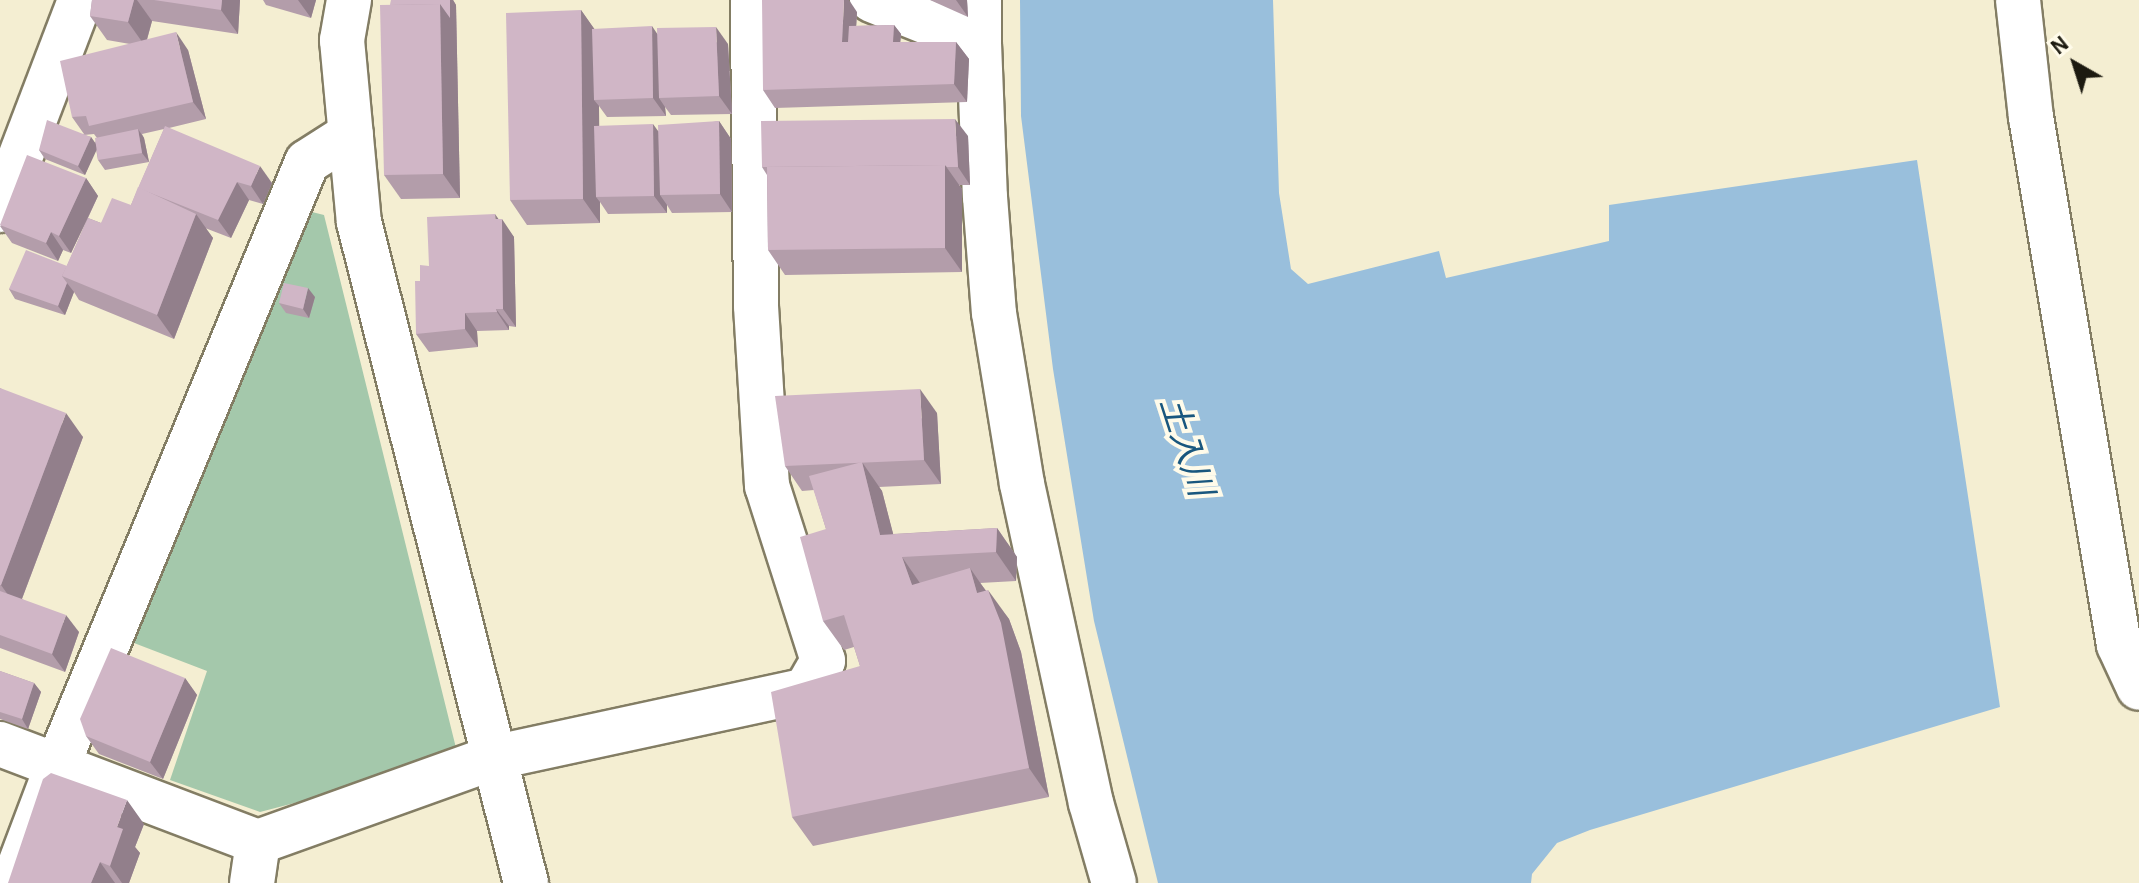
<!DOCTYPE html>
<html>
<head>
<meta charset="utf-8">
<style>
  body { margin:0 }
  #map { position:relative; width:2139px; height:883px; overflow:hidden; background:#f4eed2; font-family:"Alegreya Sans","Noto Sans JP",sans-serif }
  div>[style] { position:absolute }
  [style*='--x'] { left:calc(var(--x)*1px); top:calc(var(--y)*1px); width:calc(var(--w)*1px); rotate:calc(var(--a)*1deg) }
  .green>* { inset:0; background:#a4c8ab }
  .water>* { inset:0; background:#99bfdc }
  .roads { filter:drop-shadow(2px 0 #837d64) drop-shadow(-2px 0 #837d64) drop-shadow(0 2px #837d64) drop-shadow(0 -2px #837d64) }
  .minor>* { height:44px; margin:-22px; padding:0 22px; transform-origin:22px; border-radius:22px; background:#fff }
  .tertiary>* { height:44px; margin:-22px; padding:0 22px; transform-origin:22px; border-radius:22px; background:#fff }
  .wall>* { inset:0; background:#b39daa }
  .shaded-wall>* { inset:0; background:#927f8b }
  .building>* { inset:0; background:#d0b6c6 }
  span { translate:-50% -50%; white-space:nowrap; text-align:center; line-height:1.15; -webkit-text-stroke:8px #fffbea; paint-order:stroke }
  .water-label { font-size:34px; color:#19577e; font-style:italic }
  .north { position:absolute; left:2035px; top:24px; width:80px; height:80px; -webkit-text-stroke:6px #fffbea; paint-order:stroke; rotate:321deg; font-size:22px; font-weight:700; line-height:32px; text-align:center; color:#1c1a10 }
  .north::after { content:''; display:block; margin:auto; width:28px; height:36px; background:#1c1a10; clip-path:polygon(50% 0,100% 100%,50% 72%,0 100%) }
</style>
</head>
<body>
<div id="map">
  <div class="green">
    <i style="clip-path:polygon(312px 212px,324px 215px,459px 760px,260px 812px,170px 780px,207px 671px,134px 643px,299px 218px)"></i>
  </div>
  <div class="water">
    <i style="clip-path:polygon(1020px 0,1273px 0,1279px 193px,1291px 269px,1308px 284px,1439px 251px,1446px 278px,1609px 241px,1609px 205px,1917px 160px,2000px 707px,1590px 830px,1557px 843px,1532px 874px,1531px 883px,1158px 883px,1094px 621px,1053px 369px,1021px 116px)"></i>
  </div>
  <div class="roads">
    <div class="minor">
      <i style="--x:872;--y:0;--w:115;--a:21.9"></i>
      <i style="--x:979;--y:43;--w:43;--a:-90"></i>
      <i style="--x:2018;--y:0;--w:118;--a:83.7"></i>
      <i style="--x:2031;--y:117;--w:535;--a:80.54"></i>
      <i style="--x:2119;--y:645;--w:47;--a:65.1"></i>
      <i style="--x:979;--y:43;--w:154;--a:87.8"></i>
      <i style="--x:985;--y:197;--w:116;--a:85.6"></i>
      <i style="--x:994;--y:313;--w:173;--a:80.7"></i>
      <i style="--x:1022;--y:484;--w:326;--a:77.8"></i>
      <i style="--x:1091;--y:803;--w:83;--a:74"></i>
      <i style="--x:0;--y:210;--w:225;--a:-69.1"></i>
      <i style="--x:0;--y:744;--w:276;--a:20.8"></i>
      <i style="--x:258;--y:842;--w:249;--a:-19.7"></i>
      <i style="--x:492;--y:758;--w:321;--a:-12.2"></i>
      <i style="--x:806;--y:690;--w:34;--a:-60"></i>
      <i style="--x:823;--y:661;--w:184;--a:-107.7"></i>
      <i style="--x:767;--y:486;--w:180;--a:-93.5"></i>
      <i style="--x:756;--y:306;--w:306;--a:-90.6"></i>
      <i style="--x:13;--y:883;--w:127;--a:-69.3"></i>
      <i style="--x:58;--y:764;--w:651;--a:-67.53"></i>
      <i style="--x:307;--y:162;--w:52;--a:-32.5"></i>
      <i style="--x:252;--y:883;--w:41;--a:-81.7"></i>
    </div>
    <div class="tertiary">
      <i style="--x:349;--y:0;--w:41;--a:99.9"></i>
      <i style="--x:342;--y:40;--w:183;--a:84.7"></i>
      <i style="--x:359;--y:222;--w:682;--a:75.82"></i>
    </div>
  </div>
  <div class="wall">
    <i style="clip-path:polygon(evenodd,92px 0,240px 0,238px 34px,152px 21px,147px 40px,188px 50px,206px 119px,169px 128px,272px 183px,263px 204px,249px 200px,231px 238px,205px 228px,213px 238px,174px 339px,79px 300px,74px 292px,65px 315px,15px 299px,9px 289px,67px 266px,87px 220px,71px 253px,63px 250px,58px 261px,12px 243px,0 226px,86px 178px,98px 196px,88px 218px,101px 223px,131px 205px,164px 129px,142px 134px,144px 138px,149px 162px,105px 170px,98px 160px,96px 149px,85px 175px,45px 159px,39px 150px,84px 134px,72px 117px,130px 44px,107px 40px,90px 16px,92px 0,94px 134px,97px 138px,95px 143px,91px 137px,84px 135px,94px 134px)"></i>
    <i style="clip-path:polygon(263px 0,316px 0,311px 18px,266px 5px)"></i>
    <i style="clip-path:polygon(391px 0,453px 0,456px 5px,460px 198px,401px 199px,384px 175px)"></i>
    <i style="clip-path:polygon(930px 0,967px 0,968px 17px)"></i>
    <i style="clip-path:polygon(581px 10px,594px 29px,657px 34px,728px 44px,732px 114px,671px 115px,665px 107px,666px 116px,607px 117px,599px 106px,599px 126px,658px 131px,719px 121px,731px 139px,732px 212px,672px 213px,667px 205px,667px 213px,608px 214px,600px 202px,600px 223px,527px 225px,510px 200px)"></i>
    <i style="clip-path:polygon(857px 12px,856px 26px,894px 25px,901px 34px,900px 42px,956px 42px,969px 59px,967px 102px,775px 108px,763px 90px)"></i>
    <i style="clip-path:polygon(968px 136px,970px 185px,959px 185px,962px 189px,962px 272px,785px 275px,768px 250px,767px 175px,762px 167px)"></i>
    <i style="clip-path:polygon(499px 219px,514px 237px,516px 327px,509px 326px,509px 330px,477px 331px,478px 347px,429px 352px,416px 334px,420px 281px,429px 266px)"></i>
    <i style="clip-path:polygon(315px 297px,309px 318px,286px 313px,279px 303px)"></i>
    <i style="clip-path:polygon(0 388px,83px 437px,22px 599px,79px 632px,65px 672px,0 648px)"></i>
    <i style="clip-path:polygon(937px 413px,941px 484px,879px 487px,882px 491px,893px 534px,997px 528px,1017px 557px,1016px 581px,980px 583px,1009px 619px,1021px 652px,1049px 797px,813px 846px,792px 817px,860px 666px,854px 647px,844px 650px,823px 621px,826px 529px,814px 490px,802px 491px,785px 466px)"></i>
    <i style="clip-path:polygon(0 671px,34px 683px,41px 692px,28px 729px,0 719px)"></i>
    <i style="clip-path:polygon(185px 678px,197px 695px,163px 779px,99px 754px,86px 736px)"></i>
    <i style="clip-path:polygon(144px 824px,135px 847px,140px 853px,129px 883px,8px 883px)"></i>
  </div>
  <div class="shaded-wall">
    <i style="clip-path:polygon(134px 0,137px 0,152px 21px,145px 46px,128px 22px)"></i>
    <i style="clip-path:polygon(222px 0,240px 0,238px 34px,221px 10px)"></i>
    <i style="clip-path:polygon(298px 0,316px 0,311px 18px)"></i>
    <i style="clip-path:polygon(450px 0,453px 0,456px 5px,460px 198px,443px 174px,440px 4px)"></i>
    <i style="clip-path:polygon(844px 0,849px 0,857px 12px,855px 50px,842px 42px)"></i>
    <i style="clip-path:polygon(956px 0,967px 0,968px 17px)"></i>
    <i style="clip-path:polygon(581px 10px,598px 34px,594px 100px,599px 106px,600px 197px,596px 197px,600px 202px,600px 223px,583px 199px)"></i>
    <i style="clip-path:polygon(894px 25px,901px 34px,899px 60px,892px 50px)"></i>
    <i style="clip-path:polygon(652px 26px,664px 44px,659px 98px,665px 107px,666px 116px,653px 98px)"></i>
    <i style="clip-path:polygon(716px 27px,728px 44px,732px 114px,719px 96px)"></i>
    <i style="clip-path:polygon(176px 32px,188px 50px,206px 119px,193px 102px)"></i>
    <i style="clip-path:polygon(956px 42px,969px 59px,967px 102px,954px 84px)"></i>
    <i style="clip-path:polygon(955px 119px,968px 136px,970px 185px,958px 167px)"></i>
    <i style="clip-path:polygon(719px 121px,731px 139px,732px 212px,720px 194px)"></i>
    <i style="clip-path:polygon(653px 124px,666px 142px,660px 195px,667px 205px,667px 213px,654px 196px)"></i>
    <i style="clip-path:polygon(138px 129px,144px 138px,149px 162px,142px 153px)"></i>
    <i style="clip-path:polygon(91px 137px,98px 147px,85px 175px,78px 166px)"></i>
    <i style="clip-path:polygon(945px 165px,962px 189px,962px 272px,945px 248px)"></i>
    <i style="clip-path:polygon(260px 166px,272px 183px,263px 204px,251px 186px)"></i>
    <i style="clip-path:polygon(86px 178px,98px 196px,71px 253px,59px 236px)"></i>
    <i style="clip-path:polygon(237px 182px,249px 200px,231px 238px,218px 220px)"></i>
    <i style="clip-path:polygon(196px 214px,213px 238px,174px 339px,157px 315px)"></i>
    <i style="clip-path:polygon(495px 214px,502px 224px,502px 219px,514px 237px,516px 327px,503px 309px)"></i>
    <i style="clip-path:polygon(51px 232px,63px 250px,58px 261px,46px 243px)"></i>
    <i style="clip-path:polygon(67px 283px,74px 292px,65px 315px,58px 306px)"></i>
    <i style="clip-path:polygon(308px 288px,315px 297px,309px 318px,303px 309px)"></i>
    <i style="clip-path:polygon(496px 309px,509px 326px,509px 330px,497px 312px)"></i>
    <i style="clip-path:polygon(465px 313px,477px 331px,478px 347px,465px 329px)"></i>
    <i style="clip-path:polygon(920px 389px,937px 413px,941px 484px,924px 460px)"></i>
    <i style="clip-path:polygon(66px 413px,83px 437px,18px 609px,1px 585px)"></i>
    <i style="clip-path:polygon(862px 462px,882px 491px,901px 564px,880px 535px)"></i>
    <i style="clip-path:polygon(997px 528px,1017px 557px,1016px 581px,996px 552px)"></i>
    <i style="clip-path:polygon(902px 557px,922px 586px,912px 585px)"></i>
    <i style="clip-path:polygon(970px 568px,990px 597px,977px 593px)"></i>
    <i style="clip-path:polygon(988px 590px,1009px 619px,1021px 652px,1049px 797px,1029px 768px)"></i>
    <i style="clip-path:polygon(66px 615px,79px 632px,65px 672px,52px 654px)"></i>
    <i style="clip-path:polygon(185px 678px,197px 695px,163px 779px,150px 762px)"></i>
    <i style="clip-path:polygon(34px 683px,41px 692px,28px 729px,22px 719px)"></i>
    <i style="clip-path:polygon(127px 800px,144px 824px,135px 847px,140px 853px,129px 883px,122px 883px,110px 866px,117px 827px)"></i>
    <i style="clip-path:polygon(100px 862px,115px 883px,91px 883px)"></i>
  </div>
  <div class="building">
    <i style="clip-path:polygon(92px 0,134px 0,128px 22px,90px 16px)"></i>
    <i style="clip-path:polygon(154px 0,222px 0,221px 10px)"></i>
    <i style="clip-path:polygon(391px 0,450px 0,450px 18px,440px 4px,390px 5px)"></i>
    <i style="clip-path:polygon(762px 0,844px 0,842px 42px,956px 42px,954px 84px,763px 90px)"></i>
    <i style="clip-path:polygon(440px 4px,443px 174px,384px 175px,380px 5px)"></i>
    <i style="clip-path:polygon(581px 10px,583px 199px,510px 200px,506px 13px)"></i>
    <i style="clip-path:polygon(894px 25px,893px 42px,848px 42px,849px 26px)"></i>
    <i style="clip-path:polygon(652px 26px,653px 98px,594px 100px,592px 29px)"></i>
    <i style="clip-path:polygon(716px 27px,719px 96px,659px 98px,657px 28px)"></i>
    <i style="clip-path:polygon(176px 32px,193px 102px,89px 126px,86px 116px,72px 117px,60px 61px)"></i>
    <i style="clip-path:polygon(955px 119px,958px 167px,947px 167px,945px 165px,762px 167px,761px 121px)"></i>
    <i style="clip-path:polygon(47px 120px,91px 137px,78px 166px,39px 150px)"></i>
    <i style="clip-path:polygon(719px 121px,720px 194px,660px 195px,658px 125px)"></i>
    <i style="clip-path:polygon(653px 124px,654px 196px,596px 197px,594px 126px)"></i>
    <i style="clip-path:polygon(165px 126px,260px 166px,251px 186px,237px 182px,218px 220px,138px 188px)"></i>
    <i style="clip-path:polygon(138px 129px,142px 153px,98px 160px,95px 138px)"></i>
    <i style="clip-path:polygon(27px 155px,86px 178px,59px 236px,51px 232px,46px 243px,0 225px)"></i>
    <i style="clip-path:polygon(945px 165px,945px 248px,768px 250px,767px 167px)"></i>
    <i style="clip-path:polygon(138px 187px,196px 214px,157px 315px,62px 276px,88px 218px,101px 223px,112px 198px,131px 205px)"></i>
    <i style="clip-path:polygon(495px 214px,495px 219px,502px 219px,503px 309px,496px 309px,497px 312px,465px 313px,465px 329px,416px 334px,415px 281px,420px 281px,420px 265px,429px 266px,427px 217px)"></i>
    <i style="clip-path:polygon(26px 250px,67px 266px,62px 276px,67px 283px,58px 306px,9px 289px)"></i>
    <i style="clip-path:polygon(284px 283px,308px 288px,303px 309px,279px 303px)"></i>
    <i style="clip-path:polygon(0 388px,66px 413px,1px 585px,0 585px)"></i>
    <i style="clip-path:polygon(920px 389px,924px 460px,785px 466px,775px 396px)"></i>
    <i style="clip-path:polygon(862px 462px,880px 535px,997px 528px,996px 552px,902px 557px,912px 585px,970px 568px,977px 593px,988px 590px,1001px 623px,1029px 768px,792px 817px,771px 692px,860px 666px,844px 615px,823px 621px,800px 537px,826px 529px,809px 476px)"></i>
    <i style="clip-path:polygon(0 591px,66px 615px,52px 654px,0 635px)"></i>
    <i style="clip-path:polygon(111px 648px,185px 678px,150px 762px,86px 736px,80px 719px)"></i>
    <i style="clip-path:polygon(0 671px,34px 683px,22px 719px,0 712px)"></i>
    <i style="clip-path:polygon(51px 773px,127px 800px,117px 827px,123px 829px,110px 866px,100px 862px,91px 883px,8px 883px,43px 779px)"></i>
  </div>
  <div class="water-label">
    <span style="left:1185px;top:447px;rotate:72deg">土入川</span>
  </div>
  <div class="north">N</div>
</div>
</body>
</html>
